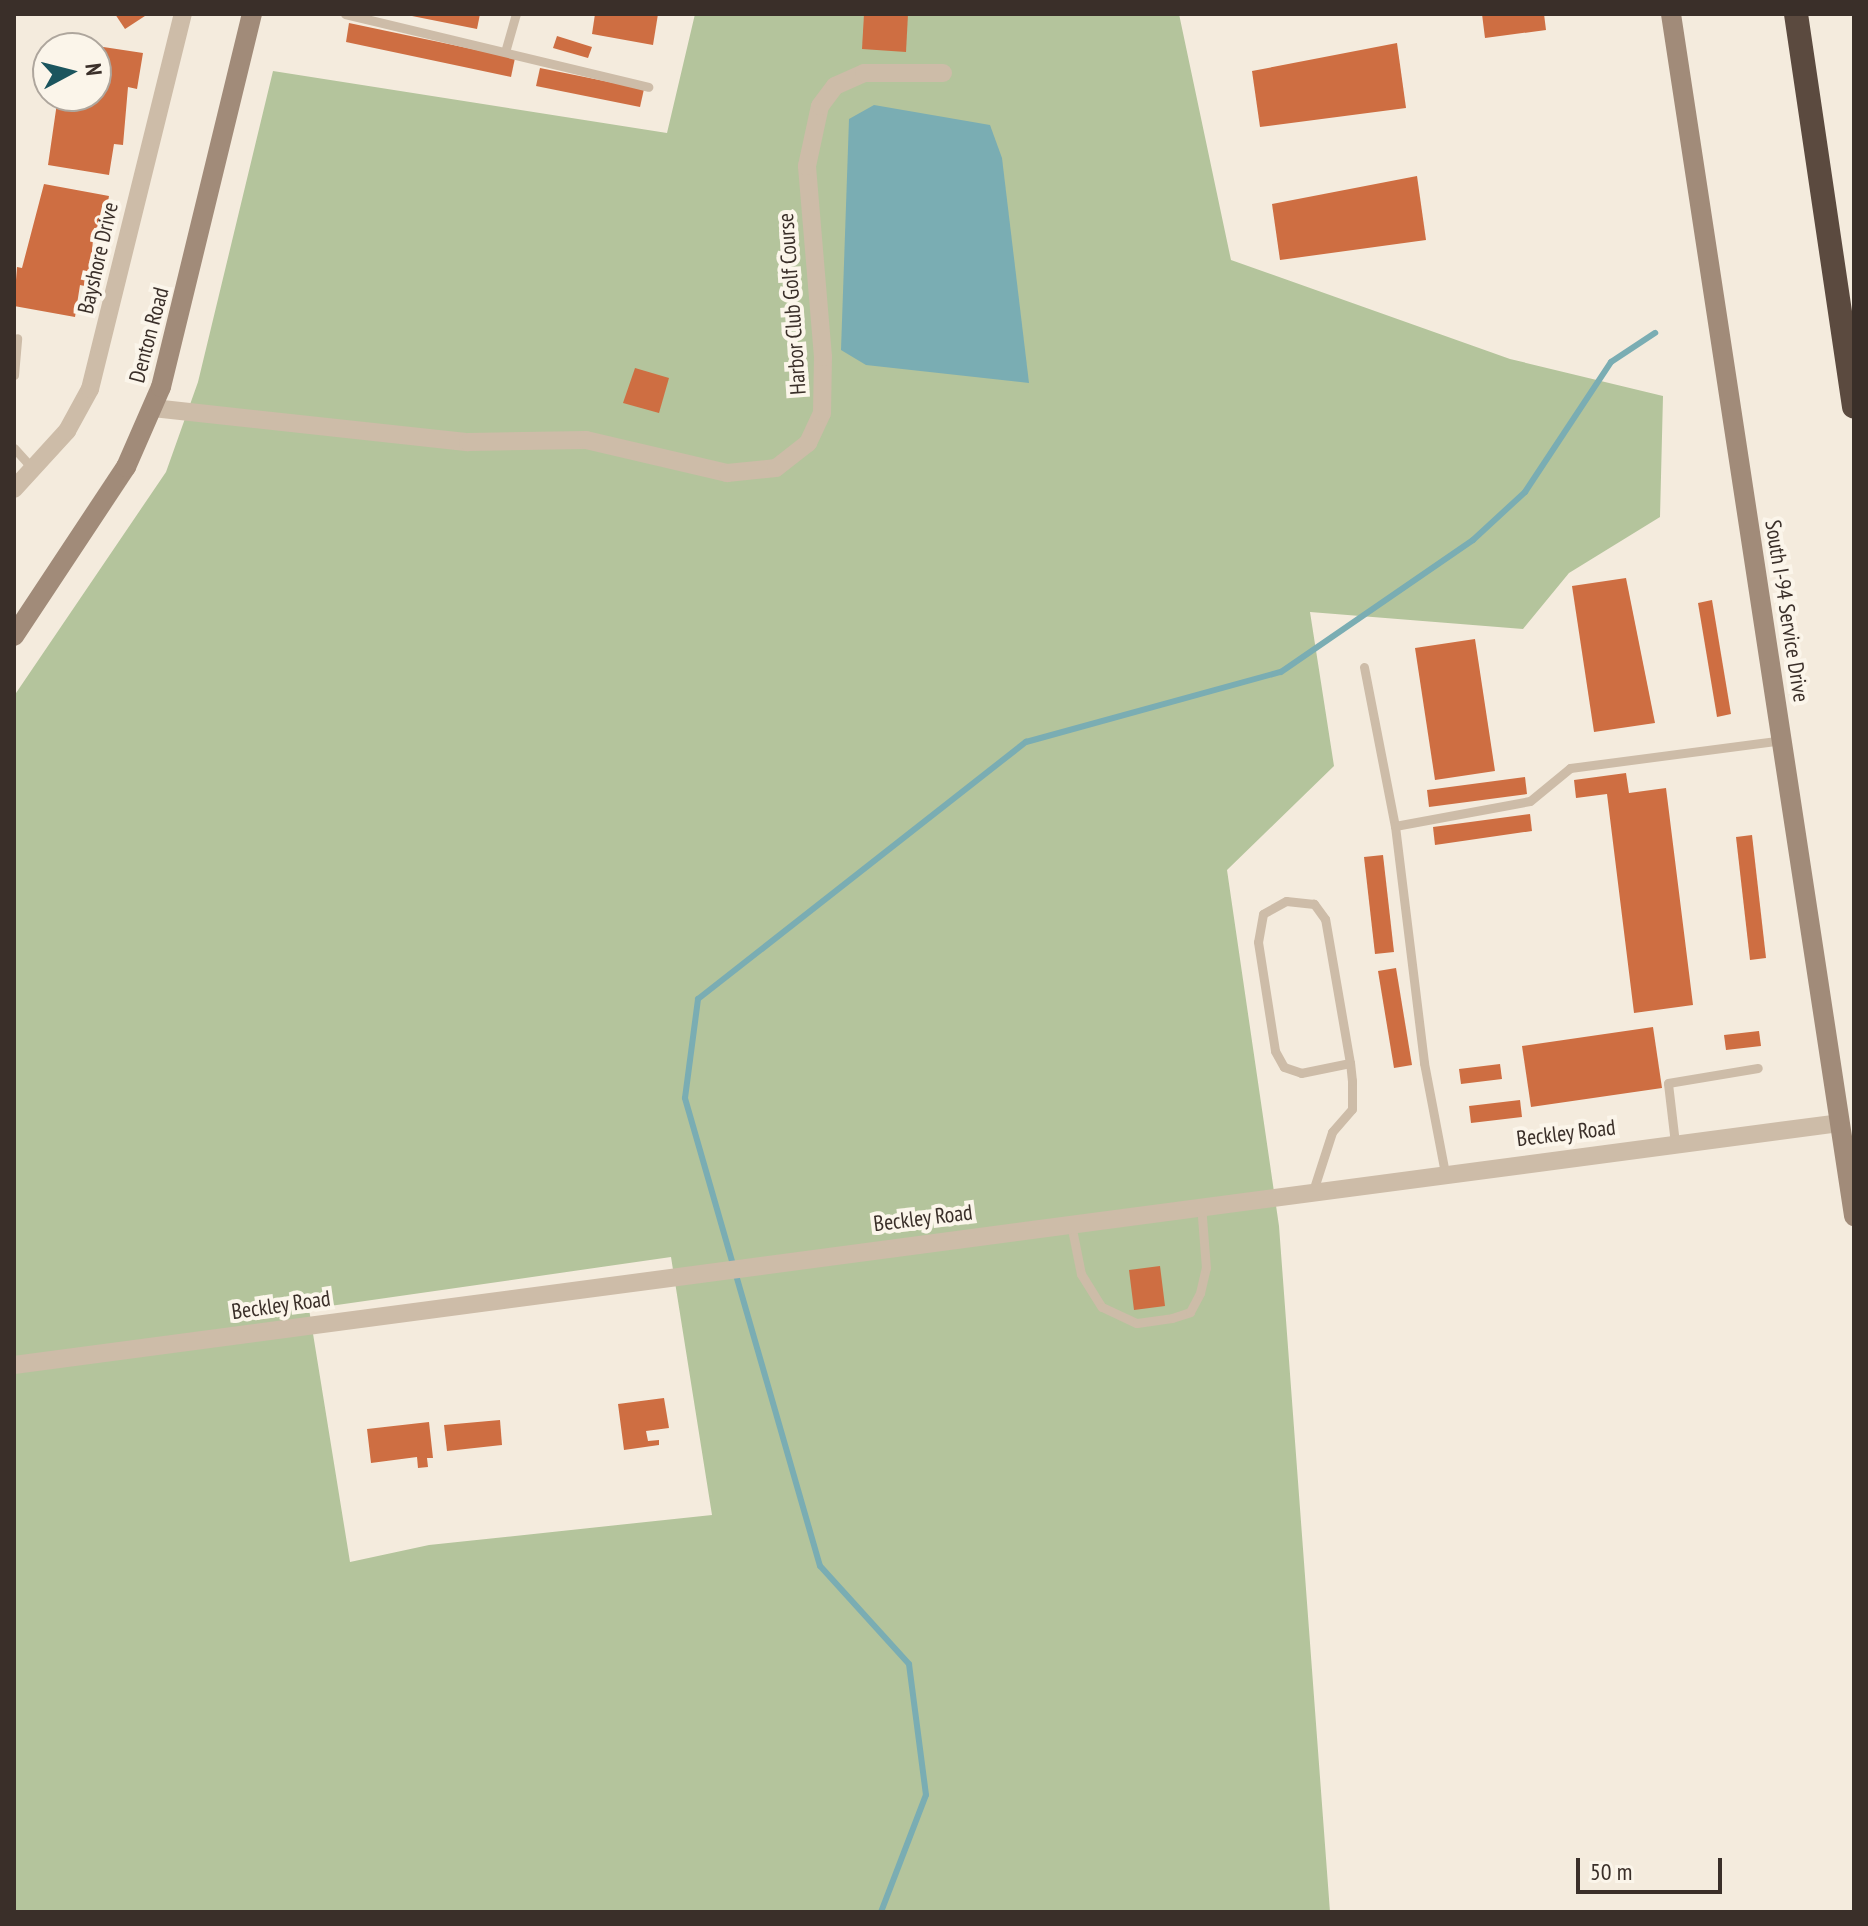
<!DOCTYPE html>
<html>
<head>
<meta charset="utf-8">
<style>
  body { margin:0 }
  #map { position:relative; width:1868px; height:1926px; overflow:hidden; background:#f4ebdd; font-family:"PT Sans Narrow",sans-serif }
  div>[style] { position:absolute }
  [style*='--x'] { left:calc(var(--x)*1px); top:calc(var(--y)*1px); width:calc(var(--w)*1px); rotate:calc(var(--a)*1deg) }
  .green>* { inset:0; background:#b4c49c }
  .water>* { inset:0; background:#7aadb3 }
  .stream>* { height:6px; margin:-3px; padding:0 3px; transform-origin:3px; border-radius:3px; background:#7aadb3 }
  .building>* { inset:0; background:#ce6e42 }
  .lane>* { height:9px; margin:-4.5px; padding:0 4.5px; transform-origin:4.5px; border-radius:4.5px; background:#cdbca8 }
  .street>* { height:18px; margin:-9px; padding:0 9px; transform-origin:9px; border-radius:9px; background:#cdbca8 }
  .secondary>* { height:20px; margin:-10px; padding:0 10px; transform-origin:10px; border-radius:10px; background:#a18b79 }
  .highway>* { height:24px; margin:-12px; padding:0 12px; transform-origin:12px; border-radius:12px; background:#5b4a3f }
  span { translate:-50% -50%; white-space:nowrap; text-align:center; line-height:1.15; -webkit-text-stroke:8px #fbf5ea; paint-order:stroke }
  .street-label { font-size:22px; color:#3a2f29 }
  .frame { position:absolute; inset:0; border:16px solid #3a2f29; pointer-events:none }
  .north { position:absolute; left:32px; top:32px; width:80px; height:80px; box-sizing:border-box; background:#fbf5ea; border:2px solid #aea69d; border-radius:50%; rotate:83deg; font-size:22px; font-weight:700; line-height:32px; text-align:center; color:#3a2f29 }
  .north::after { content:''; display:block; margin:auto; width:28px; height:36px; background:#1b555e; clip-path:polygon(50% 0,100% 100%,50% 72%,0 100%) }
  .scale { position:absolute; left:1576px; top:1858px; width:146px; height:36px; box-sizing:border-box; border:4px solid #3a2f29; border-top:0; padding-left:10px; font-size:24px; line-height:28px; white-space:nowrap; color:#3a2f29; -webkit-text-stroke:6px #fbf5ea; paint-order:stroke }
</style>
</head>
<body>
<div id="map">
  <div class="green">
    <i style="clip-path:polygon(evenodd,695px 14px,1179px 14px,1231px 260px,1510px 359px,1663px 396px,1660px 517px,1569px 573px,1523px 629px,1310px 612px,1334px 766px,1227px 870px,1279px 1226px,1330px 1912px,14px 1912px,14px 696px,166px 472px,198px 382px,273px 71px,667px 133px,695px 14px,671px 1257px,712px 1515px,429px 1545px,350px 1562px,309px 1309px,671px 1257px)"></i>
  </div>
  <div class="water">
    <i style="clip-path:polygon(874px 105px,990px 125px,1002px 158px,1029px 383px,866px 365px,841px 350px,849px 119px)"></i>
  </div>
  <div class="stream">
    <i style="--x:881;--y:1912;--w:125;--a:-69"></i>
    <i style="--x:926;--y:1795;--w:132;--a:-97.4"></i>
    <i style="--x:909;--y:1664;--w:132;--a:-132.2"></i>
    <i style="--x:820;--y:1566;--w:487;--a:-106.1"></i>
    <i style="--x:685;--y:1098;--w:100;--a:-82.5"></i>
    <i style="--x:698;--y:999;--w:417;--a:-38.1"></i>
    <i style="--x:1026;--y:742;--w:264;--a:-15.4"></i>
    <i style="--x:1281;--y:672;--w:233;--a:-34.5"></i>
    <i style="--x:1473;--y:540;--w:71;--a:-42.7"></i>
    <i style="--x:1525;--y:492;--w:156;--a:-56.5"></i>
    <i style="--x:1611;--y:362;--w:53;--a:-33.4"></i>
  </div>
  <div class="building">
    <i style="clip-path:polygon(115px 14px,148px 14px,125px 29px)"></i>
    <i style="clip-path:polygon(402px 14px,480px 14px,477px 29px)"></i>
    <i style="clip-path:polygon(595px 14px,658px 14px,653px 45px,592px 34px)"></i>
    <i style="clip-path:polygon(864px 14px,908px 14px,906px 52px,862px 49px)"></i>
    <i style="clip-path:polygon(1482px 14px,1544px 14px,1546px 30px,1485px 38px)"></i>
    <i style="clip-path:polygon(349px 23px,515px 58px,511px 77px,346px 42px)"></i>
    <i style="clip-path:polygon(557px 36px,592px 47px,588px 58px,553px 48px)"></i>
    <i style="clip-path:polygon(77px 43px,143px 53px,137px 89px,128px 87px,123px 145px,114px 144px,109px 175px,48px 165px,58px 96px,96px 96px,96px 48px,76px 48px)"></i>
    <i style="clip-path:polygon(1397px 43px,1406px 108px,1260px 127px,1252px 71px)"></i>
    <i style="clip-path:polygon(540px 68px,644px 89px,640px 107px,536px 86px)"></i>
    <i style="clip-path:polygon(1417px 176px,1426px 240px,1280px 260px,1272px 204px)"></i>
    <i style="clip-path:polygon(44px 184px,109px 196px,103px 230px,94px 228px,89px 287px,80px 285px,75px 317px,14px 306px,17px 267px,22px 268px)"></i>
    <i style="clip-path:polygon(635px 368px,669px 378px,659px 413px,623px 403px)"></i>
    <i style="clip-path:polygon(1626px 578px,1655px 723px,1594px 732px,1572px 586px)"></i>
    <i style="clip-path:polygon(1712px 600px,1731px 714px,1717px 717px,1698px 603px)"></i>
    <i style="clip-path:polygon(1475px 639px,1495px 771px,1435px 780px,1415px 648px)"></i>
    <i style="clip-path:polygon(1626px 773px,1629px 793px,1666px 788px,1693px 1005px,1634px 1013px,1607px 794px,1576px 798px,1574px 780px)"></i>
    <i style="clip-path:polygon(1525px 777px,1527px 794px,1429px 807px,1427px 790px)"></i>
    <i style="clip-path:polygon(1530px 814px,1532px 831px,1435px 845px,1433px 827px)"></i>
    <i style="clip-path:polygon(1752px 835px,1766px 958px,1750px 960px,1736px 837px)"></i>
    <i style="clip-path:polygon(1383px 855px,1394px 952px,1375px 954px,1364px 857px)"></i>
    <i style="clip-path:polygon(1396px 968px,1412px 1065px,1394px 1068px,1378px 971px)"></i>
    <i style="clip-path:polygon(1653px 1027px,1662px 1088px,1531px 1107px,1522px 1046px)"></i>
    <i style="clip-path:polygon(1759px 1031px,1761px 1046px,1726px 1050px,1724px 1035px)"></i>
    <i style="clip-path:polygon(1500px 1064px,1502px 1079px,1461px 1084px,1459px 1069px)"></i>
    <i style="clip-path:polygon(1520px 1100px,1522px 1117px,1471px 1123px,1469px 1106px)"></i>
    <i style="clip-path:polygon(1160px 1266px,1165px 1306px,1134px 1310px,1129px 1270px)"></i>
    <i style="clip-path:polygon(664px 1398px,669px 1428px,646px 1431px,648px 1441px,659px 1440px,659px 1445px,624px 1450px,618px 1404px)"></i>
    <i style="clip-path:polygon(500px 1420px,502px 1445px,447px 1451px,444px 1425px)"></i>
    <i style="clip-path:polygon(429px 1422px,433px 1458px,427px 1458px,428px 1467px,418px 1468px,417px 1457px,371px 1463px,367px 1429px)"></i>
  </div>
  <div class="lane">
    <i style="--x:345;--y:14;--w:312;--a:13.5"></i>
    <i style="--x:505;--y:52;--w:40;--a:-74"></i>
    <i style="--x:14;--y:375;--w:37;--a:-85"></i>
    <i style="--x:14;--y:448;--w:28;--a:48"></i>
    <i style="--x:1364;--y:667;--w:162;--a:79"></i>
    <i style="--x:1395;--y:826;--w:239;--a:83"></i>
    <i style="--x:1424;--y:1063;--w:112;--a:79.2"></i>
    <i style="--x:1395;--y:826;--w:137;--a:-10.5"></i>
    <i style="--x:1530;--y:801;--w:52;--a:-39.5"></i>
    <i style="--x:1570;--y:768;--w:215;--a:-7.5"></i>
    <i style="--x:1675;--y:1143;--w:60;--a:-96.7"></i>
    <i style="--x:1668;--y:1083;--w:91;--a:-9.5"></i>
    <i style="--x:1313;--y:1191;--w:62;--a:-72.1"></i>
    <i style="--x:1332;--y:1132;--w:30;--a:-49"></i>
    <i style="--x:1352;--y:1109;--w:28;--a:-90"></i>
    <i style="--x:1352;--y:1081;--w:18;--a:-96"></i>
    <i style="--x:1350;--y:1063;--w:146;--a:-99.8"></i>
    <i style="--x:1325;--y:919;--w:19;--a:-126"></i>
    <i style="--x:1314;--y:904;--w:28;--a:-174"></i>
    <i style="--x:1286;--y:901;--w:26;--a:151"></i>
    <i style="--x:1263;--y:914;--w:28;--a:100"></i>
    <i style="--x:1258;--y:942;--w:110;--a:81.1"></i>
    <i style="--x:1275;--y:1051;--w:18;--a:61"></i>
    <i style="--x:1284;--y:1067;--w:18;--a:19"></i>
    <i style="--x:1301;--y:1073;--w:50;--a:-11.5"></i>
    <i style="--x:1071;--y:1224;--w:51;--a:78.7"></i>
    <i style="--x:1081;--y:1274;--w:39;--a:58"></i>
    <i style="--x:1102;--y:1307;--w:38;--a:25"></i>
    <i style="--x:1137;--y:1323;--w:35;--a:-8"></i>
    <i style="--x:1172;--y:1318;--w:19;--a:-18"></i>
    <i style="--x:1190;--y:1312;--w:21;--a:-62"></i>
    <i style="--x:1200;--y:1293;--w:26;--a:-77"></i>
    <i style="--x:1206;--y:1268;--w:63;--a:-94.5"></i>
  </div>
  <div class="street">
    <i style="--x:153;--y:408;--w:317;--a:6.2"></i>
    <i style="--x:468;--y:442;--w:118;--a:-1"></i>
    <i style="--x:586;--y:440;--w:145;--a:13.2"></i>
    <i style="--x:727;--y:473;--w:49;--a:-5.8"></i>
    <i style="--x:776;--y:468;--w:41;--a:-38"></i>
    <i style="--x:808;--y:443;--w:33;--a:-65"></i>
    <i style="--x:822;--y:413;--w:56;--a:-89"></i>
    <i style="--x:823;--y:357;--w:192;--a:-94.8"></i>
    <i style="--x:807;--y:166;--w:61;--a:-77.8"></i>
    <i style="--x:820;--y:106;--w:25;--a:-53"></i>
    <i style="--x:835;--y:86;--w:32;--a:-24"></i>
    <i style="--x:864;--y:73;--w:79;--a:0"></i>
    <i style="--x:14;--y:489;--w:79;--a:-47.6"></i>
    <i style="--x:67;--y:431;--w:48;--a:-61.3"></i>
    <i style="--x:90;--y:389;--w:386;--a:-76.1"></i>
    <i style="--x:14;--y:1365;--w:1841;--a:-7.55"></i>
  </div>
  <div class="secondary">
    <i style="--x:1671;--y:14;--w:1216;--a:81.34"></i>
    <i style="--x:14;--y:636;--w:203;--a:-56.5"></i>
    <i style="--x:126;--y:467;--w:87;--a:-66.4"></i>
    <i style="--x:161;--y:387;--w:384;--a:-76.3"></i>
  </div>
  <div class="highway">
    <i style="--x:1796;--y:14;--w:397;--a:81.6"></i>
  </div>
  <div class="street-label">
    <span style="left:98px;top:258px;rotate:-77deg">Bayshore Drive</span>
    <span style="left:792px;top:304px;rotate:-94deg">Harbor Club Golf Course</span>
    <span style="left:149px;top:335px;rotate:-75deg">Denton Road</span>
    <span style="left:1787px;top:611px;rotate:81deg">South I-94 Service Drive</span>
    <span style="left:1566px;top:1133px;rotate:-7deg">Beckley Road</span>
    <span style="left:923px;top:1218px;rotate:-7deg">Beckley Road</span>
    <span style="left:281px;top:1305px;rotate:-8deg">Beckley Road</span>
  </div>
  <div class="frame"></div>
  <div class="north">N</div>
  <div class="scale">50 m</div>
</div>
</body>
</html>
